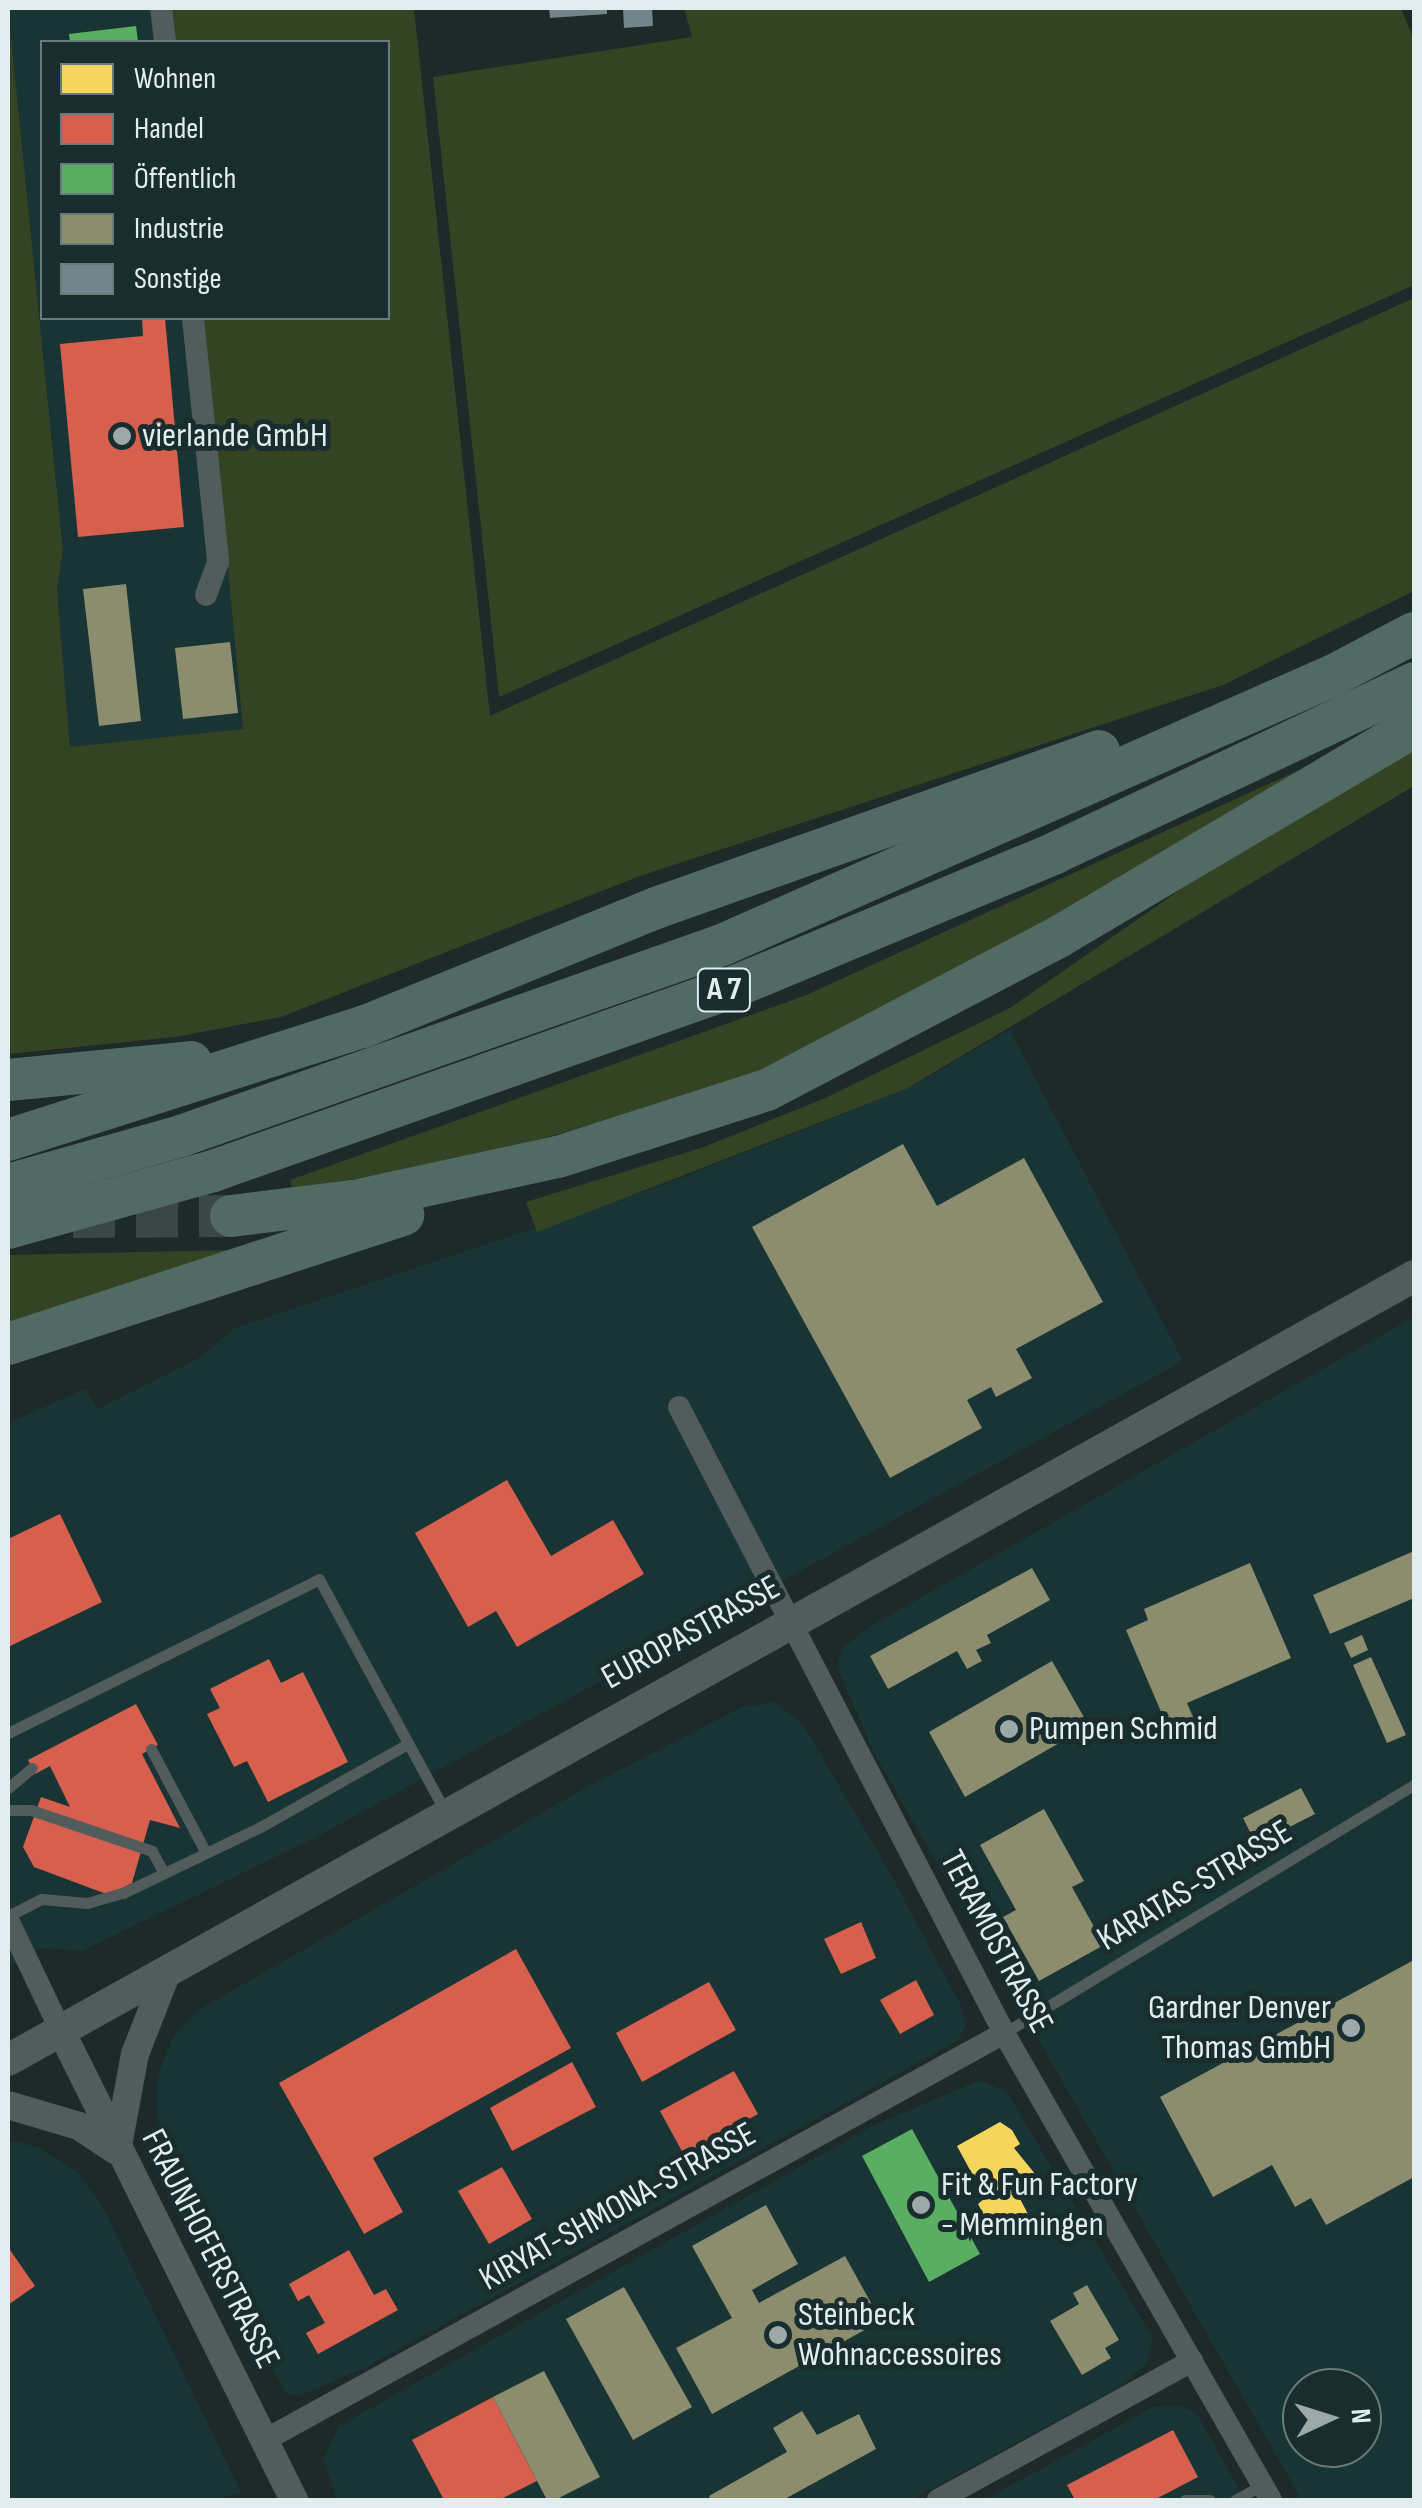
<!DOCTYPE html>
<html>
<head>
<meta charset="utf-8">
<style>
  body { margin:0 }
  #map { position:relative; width:1422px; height:2508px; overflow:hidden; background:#1e2929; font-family:"Sofia Sans Condensed",sans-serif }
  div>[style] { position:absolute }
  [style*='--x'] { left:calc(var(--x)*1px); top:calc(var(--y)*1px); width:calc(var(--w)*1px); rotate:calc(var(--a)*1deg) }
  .built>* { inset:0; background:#193435 }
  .green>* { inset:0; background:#344323 }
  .homes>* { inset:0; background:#f6d55c }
  .shops>* { inset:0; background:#d6604d }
  .public>* { inset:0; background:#5aae61 }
  .industry>* { inset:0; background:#8c8c6e }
  .building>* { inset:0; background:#73848a }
  .motorway-tunnel>* { height:42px; margin-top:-21px; transform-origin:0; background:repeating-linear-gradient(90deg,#3b4647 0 42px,transparent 0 63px) }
  .service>* { height:11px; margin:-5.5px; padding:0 5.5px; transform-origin:5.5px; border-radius:5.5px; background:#525c5c }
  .minor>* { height:22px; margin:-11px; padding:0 11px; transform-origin:11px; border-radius:11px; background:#525c5c }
  .tertiary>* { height:28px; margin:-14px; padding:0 14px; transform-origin:14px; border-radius:14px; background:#525c5c }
  .secondary>* { height:32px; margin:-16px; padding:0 16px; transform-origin:16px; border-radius:16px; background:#525c5c }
  .motorway>* { height:42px; margin:-21px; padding:0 21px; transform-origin:21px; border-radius:21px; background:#526a64 }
  .dots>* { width:28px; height:28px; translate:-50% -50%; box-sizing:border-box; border:5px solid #192d2e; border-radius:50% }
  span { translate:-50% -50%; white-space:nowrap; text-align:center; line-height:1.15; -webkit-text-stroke:10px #192d2e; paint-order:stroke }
  .shield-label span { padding:2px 8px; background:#192d2e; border:2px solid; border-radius:8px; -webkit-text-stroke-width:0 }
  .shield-label { font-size:32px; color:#e1edee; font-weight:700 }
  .poi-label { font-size:35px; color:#e1edee }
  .left { translate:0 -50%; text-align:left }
  .right { translate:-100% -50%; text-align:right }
  .street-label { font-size:35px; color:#e1edee }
  .frame { position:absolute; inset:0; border:10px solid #e1edee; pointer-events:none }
  .legend { position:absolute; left:40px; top:40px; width:350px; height:280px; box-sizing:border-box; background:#192d2e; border:2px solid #697a7b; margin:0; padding:12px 18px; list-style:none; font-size:30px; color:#e1edee }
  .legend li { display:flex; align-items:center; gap:20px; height:50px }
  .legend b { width:50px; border:2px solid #697a7b }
  .north { position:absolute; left:1282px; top:2368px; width:100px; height:100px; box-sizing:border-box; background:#192d2e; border:2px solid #697a7b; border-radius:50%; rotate:86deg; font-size:28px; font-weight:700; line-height:40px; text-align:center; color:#e1edee }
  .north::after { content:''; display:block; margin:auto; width:35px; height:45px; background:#9da8a9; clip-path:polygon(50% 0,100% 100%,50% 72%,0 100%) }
</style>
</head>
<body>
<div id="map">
  <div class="built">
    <i style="clip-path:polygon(8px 8px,172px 8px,176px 42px,42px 42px,42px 318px,204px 318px,243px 730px,70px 747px,57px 589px,63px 551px)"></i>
    <i style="clip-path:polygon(1010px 1030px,1183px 1361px,315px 1838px,82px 1951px,42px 1948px,8px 1967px,8px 1423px,85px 1389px,97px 1409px,196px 1360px,235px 1328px,658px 1187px,906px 1089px)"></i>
    <i style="clip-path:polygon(evenodd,1414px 1317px,1414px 2500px,1302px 2500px,875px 1755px,837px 1666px,844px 1646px,871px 1626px,1414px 1317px,1302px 2388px,1362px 2388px,1362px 2448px,1302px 2448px,1302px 2388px)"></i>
    <i style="clip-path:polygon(773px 1702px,801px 1721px,888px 1869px,961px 2006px,966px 2024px,959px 2040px,370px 2365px,300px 2396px,286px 2394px,205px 2239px,157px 2119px,157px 2077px,174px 2035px,200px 2009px,587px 1787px,742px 1707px)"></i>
    <i style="clip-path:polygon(980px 2080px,1007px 2092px,1153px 2338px,1146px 2364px,1121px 2386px,911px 2500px,338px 2500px,323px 2460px,339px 2426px,872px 2126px)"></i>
    <i style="clip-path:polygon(8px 2140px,38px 2147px,78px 2173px,103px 2207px,241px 2492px,212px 2500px,8px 2500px)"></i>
    <i style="clip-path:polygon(1177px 2405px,1196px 2412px,1245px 2500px,984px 2500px,1153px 2407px)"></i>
  </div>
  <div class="green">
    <i style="clip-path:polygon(8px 8px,63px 551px,57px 589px,70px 747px,243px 729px,204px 318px,388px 318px,388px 42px,176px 42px,172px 8px,414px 8px,490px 716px,1414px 298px,1414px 591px,1223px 685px,640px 876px,281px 1017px,175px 1037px,8px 1054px)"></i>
    <i style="clip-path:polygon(684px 8px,1401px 8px,1414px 40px,1414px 285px,499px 697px,433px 77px,692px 37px)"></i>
    <i style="clip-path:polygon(1414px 748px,1414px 786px,906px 1089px,537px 1232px,526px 1202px,704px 1147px,823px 1099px,1010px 1008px,1200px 876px)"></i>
    <i style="clip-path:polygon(1321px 760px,985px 957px,735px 1083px,479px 1157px,292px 1190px,290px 1180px,804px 996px)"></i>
    <i style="clip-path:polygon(230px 1250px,8px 1333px,8px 1255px)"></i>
  </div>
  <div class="homes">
    <i style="clip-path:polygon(1000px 2122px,1012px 2130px,1020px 2144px,1014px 2148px,1040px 2180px,1024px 2190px,1014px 2187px,1030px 2218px,1010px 2231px,999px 2215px,987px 2221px,978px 2204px,985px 2198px,957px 2146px)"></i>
  </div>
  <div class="shops">
    <i style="clip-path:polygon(142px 318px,165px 318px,184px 527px,78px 537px,60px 344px,143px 336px)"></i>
    <i style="clip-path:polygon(507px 1480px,551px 1556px,613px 1520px,644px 1574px,517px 1647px,496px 1611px,468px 1627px,415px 1533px)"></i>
    <i style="clip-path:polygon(60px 1514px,102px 1602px,8px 1647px,8px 1539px)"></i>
    <i style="clip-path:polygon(269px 1659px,281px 1683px,303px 1672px,348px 1762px,268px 1802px,247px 1761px,234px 1767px,207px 1714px,220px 1708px,210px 1689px)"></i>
    <i style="clip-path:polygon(136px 1704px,158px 1745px,142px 1754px,180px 1828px,150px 1820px,132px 1883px,109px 1895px,34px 1867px,23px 1847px,41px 1797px,70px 1807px,50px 1766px,35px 1774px,28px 1760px)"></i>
    <i style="clip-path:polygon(861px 1922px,876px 1958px,841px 1974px,824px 1939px)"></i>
    <i style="clip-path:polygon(516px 1949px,571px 2048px,373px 2158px,403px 2212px,364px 2234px,279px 2083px)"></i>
    <i style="clip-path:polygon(916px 1980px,934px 2015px,900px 2034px,880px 2000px)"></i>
    <i style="clip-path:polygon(709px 1982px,736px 2030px,642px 2082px,616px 2033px)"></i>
    <i style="clip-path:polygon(572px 2062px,596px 2107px,512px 2151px,490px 2108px)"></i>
    <i style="clip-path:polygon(734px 2071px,758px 2114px,684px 2155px,660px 2111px)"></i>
    <i style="clip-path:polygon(502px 2167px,532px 2219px,489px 2244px,458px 2191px)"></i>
    <i style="clip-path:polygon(8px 2247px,35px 2286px,8px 2305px)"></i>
    <i style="clip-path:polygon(349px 2250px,374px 2295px,386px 2289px,398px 2310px,318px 2354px,306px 2333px,325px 2323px,309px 2295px,298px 2301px,289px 2284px)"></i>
    <i style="clip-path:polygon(493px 2397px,537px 2481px,499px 2500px,444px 2500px,412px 2440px)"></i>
    <i style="clip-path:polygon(1173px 2430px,1198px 2477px,1154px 2500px,1075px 2500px,1067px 2485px)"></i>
  </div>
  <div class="public">
    <i style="clip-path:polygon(136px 26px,138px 42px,70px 42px,69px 34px)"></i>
    <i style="clip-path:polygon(912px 2129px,980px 2254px,929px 2282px,862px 2156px)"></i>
  </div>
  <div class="industry">
    <i style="clip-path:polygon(126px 584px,141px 721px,99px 726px,83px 589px)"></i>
    <i style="clip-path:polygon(230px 642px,238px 713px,183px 719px,175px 648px)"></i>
    <i style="clip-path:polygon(903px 1144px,937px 1206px,1024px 1158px,1103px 1302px,1016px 1349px,1032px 1378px,996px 1397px,991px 1387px,967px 1400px,982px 1428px,890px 1478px,752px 1227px)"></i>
    <i style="clip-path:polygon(1414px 1551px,1414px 1598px,1330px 1634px,1313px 1595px)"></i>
    <i style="clip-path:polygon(1250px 1563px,1291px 1658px,1187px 1703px,1199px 1731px,1174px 1742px,1126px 1630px,1148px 1620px,1144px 1609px)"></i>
    <i style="clip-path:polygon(1032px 1568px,1050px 1600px,987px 1635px,991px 1643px,976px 1650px,982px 1661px,967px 1669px,957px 1651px,888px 1689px,870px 1656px)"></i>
    <i style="clip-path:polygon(1362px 1635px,1368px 1650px,1351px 1658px,1344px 1643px)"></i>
    <i style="clip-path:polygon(1371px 1657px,1406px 1735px,1387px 1743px,1353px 1665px)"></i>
    <i style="clip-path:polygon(1052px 1661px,1089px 1726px,965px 1797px,929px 1732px)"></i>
    <i style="clip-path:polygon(1301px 1788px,1315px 1814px,1256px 1844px,1243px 1818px)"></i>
    <i style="clip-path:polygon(1044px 1809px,1084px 1881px,1072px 1887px,1104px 1945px,1039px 1981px,1003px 1917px,1016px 1910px,980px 1845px)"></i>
    <i style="clip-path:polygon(1414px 1960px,1414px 2177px,1326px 2225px,1311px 2198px,1295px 2207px,1272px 2165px,1213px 2197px,1160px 2097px)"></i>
    <i style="clip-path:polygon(766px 2205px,798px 2264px,752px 2290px,759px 2303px,845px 2256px,881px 2321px,712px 2414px,676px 2348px,732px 2318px,692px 2246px)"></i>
    <i style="clip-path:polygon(1087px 2285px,1119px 2340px,1105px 2348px,1111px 2358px,1082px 2375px,1050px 2321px,1079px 2304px,1073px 2293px)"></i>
    <i style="clip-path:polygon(624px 2287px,692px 2407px,633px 2440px,566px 2319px)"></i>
    <i style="clip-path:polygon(544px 2371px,600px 2477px,555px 2500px,547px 2500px,493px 2397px)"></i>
    <i style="clip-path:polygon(802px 2411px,817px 2435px,859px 2414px,876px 2449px,783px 2500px,711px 2500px,709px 2496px,787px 2452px,773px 2428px)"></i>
  </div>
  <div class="building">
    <i style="clip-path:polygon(549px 8px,607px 8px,607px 14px,550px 18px)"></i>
    <i style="clip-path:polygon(623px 8px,652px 8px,653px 26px,624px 28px)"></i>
  </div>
  <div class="motorway-tunnel">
    <i style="--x:73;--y:1217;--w:158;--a:-0.4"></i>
  </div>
  <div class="service">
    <i style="--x:8;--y:1733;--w:347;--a:-26.3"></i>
    <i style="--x:319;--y:1579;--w:264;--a:61.5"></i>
    <i style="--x:151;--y:1749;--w:115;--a:62.1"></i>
    <i style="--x:8;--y:1788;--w:31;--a:-40"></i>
    <i style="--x:8;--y:1810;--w:23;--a:0"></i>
    <i style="--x:31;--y:1810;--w:128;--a:18.7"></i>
    <i style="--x:152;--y:1851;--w:21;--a:62"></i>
    <i style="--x:8;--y:1916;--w:38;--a:-27"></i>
    <i style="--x:42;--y:1899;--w:45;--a:5.1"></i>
    <i style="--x:87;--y:1903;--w:37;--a:-16"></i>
    <i style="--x:123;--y:1893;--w:154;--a:-25.7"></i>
    <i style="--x:262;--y:1826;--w:165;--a:-29.4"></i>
    <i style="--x:1004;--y:2033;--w:479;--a:-31.2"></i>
    <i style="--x:1185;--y:2500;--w:25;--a:0"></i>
    <i style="--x:1235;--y:2500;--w:31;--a:-29"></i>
  </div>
  <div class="minor">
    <i style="--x:161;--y:8;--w:34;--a:83"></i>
    <i style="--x:193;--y:318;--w:245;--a:84.1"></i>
    <i style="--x:218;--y:562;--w:35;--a:110"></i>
    <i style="--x:679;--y:1407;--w:705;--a:62.56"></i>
    <i style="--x:1004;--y:2033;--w:538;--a:60.24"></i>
    <i style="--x:8;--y:1920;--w:123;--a:64.5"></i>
    <i style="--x:265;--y:2440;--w:844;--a:-28.84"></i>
    <i style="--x:938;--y:2500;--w:290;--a:-28.7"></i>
  </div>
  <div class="tertiary">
    <i style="--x:61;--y:2031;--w:524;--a:63.58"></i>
    <i style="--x:8;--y:2105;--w:74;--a:16.5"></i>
    <i style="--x:79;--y:2126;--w:43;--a:33.7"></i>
    <i style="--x:117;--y:2151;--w:99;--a:-79.5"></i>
    <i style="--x:135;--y:2054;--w:88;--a:-68.7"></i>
  </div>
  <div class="secondary">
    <i style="--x:8;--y:2060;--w:1610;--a:-29.14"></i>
  </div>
  <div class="motorway">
    <i style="--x:8;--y:1080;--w:184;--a:-5.6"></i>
    <i style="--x:8;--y:1140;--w:373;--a:-17.7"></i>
    <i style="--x:363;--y:1027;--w:316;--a:-22.1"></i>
    <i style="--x:656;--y:908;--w:470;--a:-19.5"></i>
    <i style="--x:8;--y:1185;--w:180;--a:-15.8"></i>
    <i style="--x:181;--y:1136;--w:574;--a:-19.45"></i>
    <i style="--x:722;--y:945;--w:669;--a:-23.81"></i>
    <i style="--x:1334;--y:675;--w:90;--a:-27.7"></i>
    <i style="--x:231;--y:1216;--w:124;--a:-7"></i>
    <i style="--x:354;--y:1201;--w:209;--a:-12.2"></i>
    <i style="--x:558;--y:1157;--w:219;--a:-17.8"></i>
    <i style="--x:767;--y:1090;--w:331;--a:-27.7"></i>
    <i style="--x:1060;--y:936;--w:411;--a:-30.6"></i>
    <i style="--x:8;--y:1228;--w:213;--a:-15.5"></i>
    <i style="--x:213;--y:1171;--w:555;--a:-19.48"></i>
    <i style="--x:736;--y:986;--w:346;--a:-22.6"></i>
    <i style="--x:1055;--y:853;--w:397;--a:-25.3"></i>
    <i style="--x:8;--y:1344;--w:416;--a:-18.1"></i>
  </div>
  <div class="dots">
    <i style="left:122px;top:436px;background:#9da8a9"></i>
    <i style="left:1009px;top:1729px;background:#9da8a9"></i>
    <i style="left:1351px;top:2028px;background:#9da8a9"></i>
    <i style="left:921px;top:2205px;background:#9da8a9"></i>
    <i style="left:778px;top:2335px;background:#9da8a9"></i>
  </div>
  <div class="shield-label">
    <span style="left:724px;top:990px">A 7</span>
  </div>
  <div class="poi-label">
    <span class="left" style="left:142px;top:436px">vierlande GmbH</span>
    <span class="left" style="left:1029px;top:1729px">Pumpen Schmid</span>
    <span class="right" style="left:1331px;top:2028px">Gardner Denver<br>Thomas GmbH</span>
    <span class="left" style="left:941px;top:2205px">Fit &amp; Fun Factory<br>- Memmingen</span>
    <span class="left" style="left:798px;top:2335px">Steinbeck<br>Wohnaccessoires</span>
  </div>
  <div class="street-label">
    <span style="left:691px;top:1633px;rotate:-29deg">EUROPASTRASSE</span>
    <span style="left:1195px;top:1886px;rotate:-31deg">KARATAS-STRASSE</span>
    <span style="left:996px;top:1942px;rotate:62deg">TERAMOSTRASSE</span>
    <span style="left:618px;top:2207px;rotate:-29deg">KIRYAT-SHMONA-STRASSE</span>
    <span style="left:210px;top:2249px;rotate:63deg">FRAUNHOFERSTRASSE</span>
  </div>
  <div class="frame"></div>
  <ul class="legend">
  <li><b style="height:28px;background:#f6d55c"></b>Wohnen</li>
  <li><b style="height:28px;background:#d6604d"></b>Handel</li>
  <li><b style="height:28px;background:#5aae61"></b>Öffentlich</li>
  <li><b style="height:28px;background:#8c8c6e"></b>Industrie</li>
  <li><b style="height:28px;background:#73848a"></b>Sonstige</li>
  </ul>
  <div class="north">N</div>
</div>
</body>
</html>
